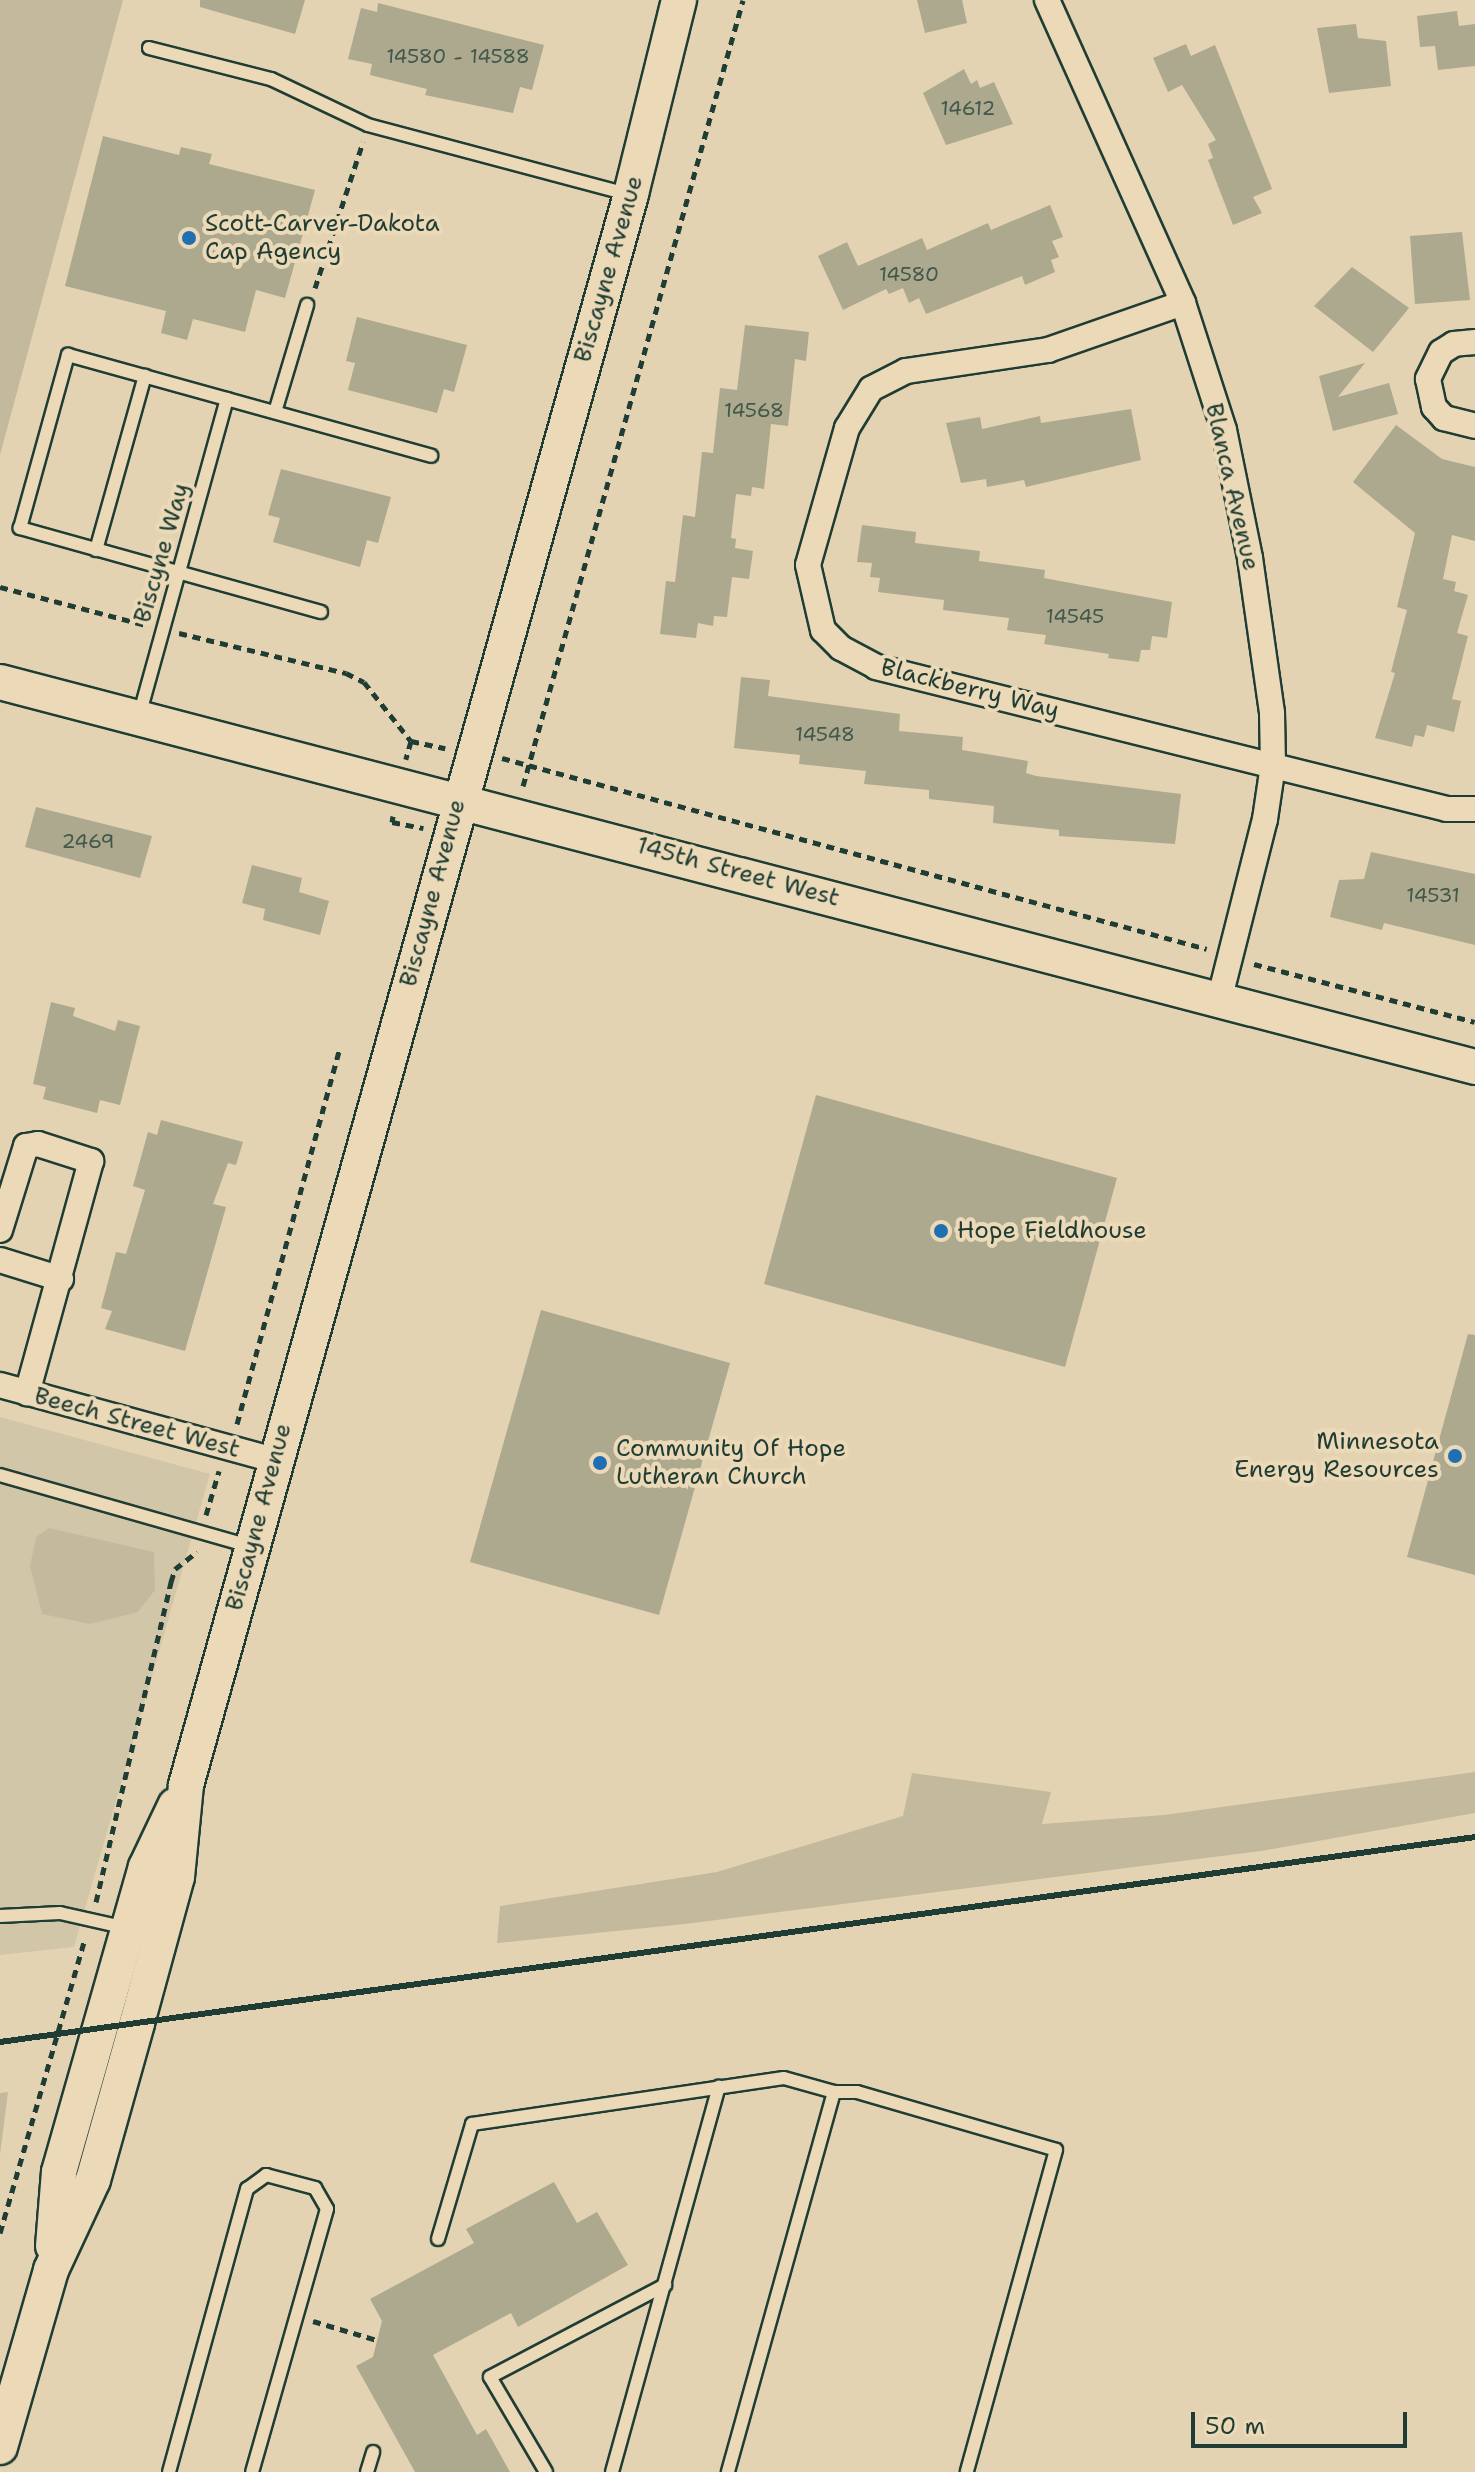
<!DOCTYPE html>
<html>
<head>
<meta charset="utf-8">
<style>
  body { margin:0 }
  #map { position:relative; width:1475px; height:2472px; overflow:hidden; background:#e3d3b2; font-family:"Shantell Sans",sans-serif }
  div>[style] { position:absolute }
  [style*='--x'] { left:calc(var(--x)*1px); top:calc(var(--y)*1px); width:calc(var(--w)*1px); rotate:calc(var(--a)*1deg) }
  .built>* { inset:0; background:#d2c6a8 }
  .green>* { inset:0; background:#c3ba9d }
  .building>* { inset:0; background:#aca98f }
  .path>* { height:5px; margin-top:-2.5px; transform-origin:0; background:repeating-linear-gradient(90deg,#1f3d34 0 8px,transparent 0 14px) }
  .roads { filter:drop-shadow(2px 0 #1f3d34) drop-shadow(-2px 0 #1f3d34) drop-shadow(0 2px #1f3d34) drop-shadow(0 -2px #1f3d34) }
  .lane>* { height:12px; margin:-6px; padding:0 6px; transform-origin:6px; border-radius:6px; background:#ebd9b7 }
  .street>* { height:24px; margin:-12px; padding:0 12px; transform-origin:12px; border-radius:12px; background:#ebd9b7 }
  .secondary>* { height:34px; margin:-17px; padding:0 17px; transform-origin:17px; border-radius:17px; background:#ebd9b7 }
  .rail>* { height:6px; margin:-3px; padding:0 3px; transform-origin:3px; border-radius:3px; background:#1f3d34 }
  .dots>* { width:22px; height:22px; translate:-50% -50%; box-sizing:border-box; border:4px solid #ebd9b7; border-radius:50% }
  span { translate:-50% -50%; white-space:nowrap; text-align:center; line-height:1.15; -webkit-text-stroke:8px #ebd9b7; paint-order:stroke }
  .number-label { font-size:20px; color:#42584b }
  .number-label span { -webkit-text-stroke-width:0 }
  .poi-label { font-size:24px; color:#1f3d34 }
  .left { translate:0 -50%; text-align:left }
  .right { translate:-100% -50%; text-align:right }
  .street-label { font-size:24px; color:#1f3d34 }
  .scale { position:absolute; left:1191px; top:2412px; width:216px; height:36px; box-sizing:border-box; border:4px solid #1f3d34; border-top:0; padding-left:10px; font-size:24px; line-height:28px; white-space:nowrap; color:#1f3d34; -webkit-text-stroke:6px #ebd9b7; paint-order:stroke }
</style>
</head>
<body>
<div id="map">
  <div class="built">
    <i style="clip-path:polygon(0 1417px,210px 1474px,74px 1947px,0 1955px)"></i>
  </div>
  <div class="green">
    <i style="clip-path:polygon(0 0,123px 0,0 455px)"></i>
    <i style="clip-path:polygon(49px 1528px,154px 1552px,155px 1590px,138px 1612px,90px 1624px,42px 1614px,30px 1566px,36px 1537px)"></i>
    <i style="clip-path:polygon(1475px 1772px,1475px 1813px,1261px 1851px,685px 1924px,497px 1943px,500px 1906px,717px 1872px,903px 1816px,912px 1773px,1051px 1792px,1042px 1824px,1164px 1815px)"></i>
    <i style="clip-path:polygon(8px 2092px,0 2155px,0 2093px)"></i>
  </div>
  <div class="building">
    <i style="clip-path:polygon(200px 0,305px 0,295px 34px,200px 7px)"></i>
    <i style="clip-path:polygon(917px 0,962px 0,967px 23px,925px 33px)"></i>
    <i style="clip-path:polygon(378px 3px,544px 45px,532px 90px,520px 87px,513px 113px,425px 95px,427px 89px,370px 75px,372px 64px,348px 59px,361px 8px,377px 12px)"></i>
    <i style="clip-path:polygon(1457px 11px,1459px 26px,1475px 24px,1475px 66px,1438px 70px,1435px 46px,1420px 47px,1417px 16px)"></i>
    <i style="clip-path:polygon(1356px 24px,1358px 38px,1386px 41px,1391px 86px,1329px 93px,1317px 28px)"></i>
    <i style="clip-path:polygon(1186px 44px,1191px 56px,1215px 45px,1272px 189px,1253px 197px,1262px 213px,1233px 225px,1208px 160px,1213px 158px,1208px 144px,1216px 140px,1182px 85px,1168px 92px,1153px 58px)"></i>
    <i style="clip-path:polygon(964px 69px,971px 84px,977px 80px,980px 88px,994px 82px,1013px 124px,946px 145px,923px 93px)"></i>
    <i style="clip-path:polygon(103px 136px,179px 155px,181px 147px,212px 154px,209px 164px,315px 190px,285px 298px,256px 290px,245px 332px,193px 319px,187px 340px,161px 333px,166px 311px,65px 286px)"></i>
    <i style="clip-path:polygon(1050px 205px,1063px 237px,1052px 241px,1059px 257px,1051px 260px,1055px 272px,1025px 285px,1022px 276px,926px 314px,919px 298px,909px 303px,903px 288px,889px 294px,886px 289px,843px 310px,818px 256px,847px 242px,858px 266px,922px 238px,927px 250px,988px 223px,991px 230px)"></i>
    <i style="clip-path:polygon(1462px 232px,1470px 300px,1415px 304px,1410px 236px)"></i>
    <i style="clip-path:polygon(1352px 267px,1409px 308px,1373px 352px,1314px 306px)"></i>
    <i style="clip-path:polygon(357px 317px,467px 345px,454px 392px,444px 389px,437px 413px,348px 390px,355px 363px,346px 361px)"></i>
    <i style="clip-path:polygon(745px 325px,809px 332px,806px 361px,795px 359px,788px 426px,771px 424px,764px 489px,752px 487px,751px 496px,736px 494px,731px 538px,736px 539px,735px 548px,753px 551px,749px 579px,732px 577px,727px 617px,714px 616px,713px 626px,698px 623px,696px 638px,660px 634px,666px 581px,675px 582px,683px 515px,695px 517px,702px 452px,713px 453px,720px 388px,737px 390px)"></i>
    <i style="clip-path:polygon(1365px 363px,1338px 397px,1389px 383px,1398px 414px,1333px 431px,1319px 376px)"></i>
    <i style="clip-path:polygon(1131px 409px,1141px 460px,1026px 487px,1024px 480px,987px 487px,986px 479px,961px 483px,946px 423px,980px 417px,982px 429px,1040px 416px,1041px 423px)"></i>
    <i style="clip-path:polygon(1396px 425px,1442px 459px,1475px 467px,1475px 541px,1452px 535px,1443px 579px,1456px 582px,1454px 591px,1468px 595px,1457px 633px,1468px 636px,1452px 699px,1461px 701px,1454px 732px,1427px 725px,1424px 737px,1415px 735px,1412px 747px,1375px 738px,1395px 673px,1391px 672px,1407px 610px,1397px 607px,1415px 533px,1353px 482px)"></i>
    <i style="clip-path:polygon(281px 469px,391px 497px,378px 543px,367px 540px,360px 567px,273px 542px,280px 518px,268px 515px)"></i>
    <i style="clip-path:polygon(862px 525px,916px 532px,915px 543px,980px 551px,979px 561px,1045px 570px,1044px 578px,1172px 602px,1167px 638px,1152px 636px,1150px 650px,1141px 650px,1139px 662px,1108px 658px,1109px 654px,1044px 644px,1046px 635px,1007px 630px,1009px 618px,943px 610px,944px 600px,878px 592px,880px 578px,870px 577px,872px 563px,857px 562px)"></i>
    <i style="clip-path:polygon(741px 677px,770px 680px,768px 696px,900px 714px,899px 731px,963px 737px,962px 750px,1028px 761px,1026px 773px,1036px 776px,1181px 794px,1175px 844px,1059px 836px,1059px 830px,993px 823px,994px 806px,929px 799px,929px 790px,864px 784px,866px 771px,799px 764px,800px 755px,734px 748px)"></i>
    <i style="clip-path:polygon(36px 807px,152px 836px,140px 878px,25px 847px)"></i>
    <i style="clip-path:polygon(1371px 852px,1475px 874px,1475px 945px,1384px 923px,1382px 930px,1330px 917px,1339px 880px,1364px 879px)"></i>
    <i style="clip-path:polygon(252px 865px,302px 878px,299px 892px,329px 901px,320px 935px,263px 920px,265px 909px,242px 903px)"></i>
    <i style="clip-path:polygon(51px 1002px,75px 1008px,73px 1016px,115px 1031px,118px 1020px,140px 1026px,120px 1105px,100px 1100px,97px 1113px,43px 1099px,46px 1087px,33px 1084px)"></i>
    <i style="clip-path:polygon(816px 1095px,1117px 1178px,1065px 1367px,764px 1284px)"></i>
    <i style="clip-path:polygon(161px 1120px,243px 1142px,236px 1165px,228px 1163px,213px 1204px,226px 1207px,185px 1351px,105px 1329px,112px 1311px,101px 1308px,116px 1252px,126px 1254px,145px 1190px,133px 1186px,148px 1132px,157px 1135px)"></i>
    <i style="clip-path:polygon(541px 1310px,730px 1363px,659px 1615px,470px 1562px)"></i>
    <i style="clip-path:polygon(1468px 1334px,1475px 1335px,1475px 1575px,1407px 1557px)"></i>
    <i style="clip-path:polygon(554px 2182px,577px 2223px,597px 2212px,628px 2265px,518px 2327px,511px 2313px,433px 2355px,477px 2435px,486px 2429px,510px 2472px,415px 2472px,356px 2366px,373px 2357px,382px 2321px,370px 2299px,474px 2243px,466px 2229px)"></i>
  </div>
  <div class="path">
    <i style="--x:315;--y:288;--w:154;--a:-71.8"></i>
    <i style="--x:0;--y:587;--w:151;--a:14.6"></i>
    <i style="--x:179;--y:633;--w:172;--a:13.5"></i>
    <i style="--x:346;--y:673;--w:20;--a:27"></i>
    <i style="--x:364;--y:682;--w:75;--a:51.5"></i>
    <i style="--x:411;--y:741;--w:19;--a:106"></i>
    <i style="--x:411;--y:741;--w:35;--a:12"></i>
    <i style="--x:502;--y:758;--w:730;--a:15.16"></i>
    <i style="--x:523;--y:786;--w:816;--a:-74.36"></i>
    <i style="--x:393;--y:816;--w:6;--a:99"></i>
    <i style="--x:392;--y:822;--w:32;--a:11"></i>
    <i style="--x:1254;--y:964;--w:228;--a:14.7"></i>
    <i style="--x:237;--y:1424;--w:388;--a:-74.7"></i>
    <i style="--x:206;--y:1515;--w:46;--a:-73.5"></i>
    <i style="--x:96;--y:1902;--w:329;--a:-76.8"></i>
    <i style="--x:171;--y:1582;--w:14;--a:-73"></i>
    <i style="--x:175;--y:1569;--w:28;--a:-38"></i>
    <i style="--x:0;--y:2233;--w:307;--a:-73.9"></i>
    <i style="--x:313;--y:2321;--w:67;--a:16.5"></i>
  </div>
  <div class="roads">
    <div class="lane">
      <i style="--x:149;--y:48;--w:126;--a:14.3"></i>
      <i style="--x:271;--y:79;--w:107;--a:25.4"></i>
      <i style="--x:368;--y:125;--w:269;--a:14.9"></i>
      <i style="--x:275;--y:412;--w:112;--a:-73.3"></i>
      <i style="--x:96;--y:550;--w:181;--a:-74.3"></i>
      <i style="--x:321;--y:612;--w:313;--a:-164.4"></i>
      <i style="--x:20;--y:528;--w:180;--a:-74.5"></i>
      <i style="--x:68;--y:355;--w:377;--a:15.5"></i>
      <i style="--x:139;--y:716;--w:329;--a:-74.5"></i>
      <i style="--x:0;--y:1475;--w:260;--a:15.9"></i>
      <i style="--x:0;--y:1916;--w:60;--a:-2.9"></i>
      <i style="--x:60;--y:1913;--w:69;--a:12.6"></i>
      <i style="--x:834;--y:2092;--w:23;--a:0"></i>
      <i style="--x:857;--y:2092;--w:207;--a:16.2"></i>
      <i style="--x:1056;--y:2150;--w:334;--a:105.5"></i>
      <i style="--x:438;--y:2239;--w:120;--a:-73.5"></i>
      <i style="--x:472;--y:2124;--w:315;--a:-8.4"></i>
      <i style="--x:784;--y:2078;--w:52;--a:15.6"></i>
      <i style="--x:834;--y:2092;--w:395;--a:105.6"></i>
      <i style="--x:169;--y:2472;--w:294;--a:-74.6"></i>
      <i style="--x:247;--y:2189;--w:24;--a:-36"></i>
      <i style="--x:266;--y:2175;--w:51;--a:14.9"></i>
      <i style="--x:315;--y:2188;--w:24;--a:60"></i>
      <i style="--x:327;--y:2209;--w:273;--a:105.9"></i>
      <i style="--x:367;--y:2472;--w:21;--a:-73"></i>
      <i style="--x:546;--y:2472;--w:110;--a:-120.5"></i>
      <i style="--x:490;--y:2377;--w:198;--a:-27.7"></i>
      <i style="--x:612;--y:2472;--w:400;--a:-74.5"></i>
    </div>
    <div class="street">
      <i style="--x:1047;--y:0;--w:332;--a:65.8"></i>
      <i style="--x:1183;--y:303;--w:133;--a:72.1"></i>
      <i style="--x:1224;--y:430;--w:131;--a:78.5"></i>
      <i style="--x:1250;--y:558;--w:157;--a:81.9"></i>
      <i style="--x:1272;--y:713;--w:52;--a:88.9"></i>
      <i style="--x:1273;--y:765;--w:55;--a:98.4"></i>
      <i style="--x:1265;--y:819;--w:188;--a:104.2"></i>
      <i style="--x:1183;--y:303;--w:143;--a:160.8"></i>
      <i style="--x:1048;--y:350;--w:144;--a:171.6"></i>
      <i style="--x:906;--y:371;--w:39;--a:153"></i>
      <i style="--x:871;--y:389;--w:46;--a:121.6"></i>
      <i style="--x:847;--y:428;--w:142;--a:105.9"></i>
      <i style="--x:808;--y:565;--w:67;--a:77"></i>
      <i style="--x:823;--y:630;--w:25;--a:45"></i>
      <i style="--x:841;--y:648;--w:40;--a:28"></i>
      <i style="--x:876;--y:667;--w:588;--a:13.97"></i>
      <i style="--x:1447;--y:809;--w:28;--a:0"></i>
      <i style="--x:1475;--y:342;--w:21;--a:175"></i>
      <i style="--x:1454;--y:344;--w:15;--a:148"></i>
      <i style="--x:1441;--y:352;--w:30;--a:116"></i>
      <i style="--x:1428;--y:379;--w:29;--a:78"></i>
      <i style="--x:1434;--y:407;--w:15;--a:48"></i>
      <i style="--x:1444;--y:418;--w:32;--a:14"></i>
      <i style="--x:0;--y:1230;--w:88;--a:-72.8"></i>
      <i style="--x:26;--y:1146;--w:12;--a:-9"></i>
      <i style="--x:38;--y:1144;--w:56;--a:17.8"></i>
      <i style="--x:91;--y:1161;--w:241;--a:105.4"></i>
      <i style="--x:0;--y:1260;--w:64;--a:17.3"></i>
      <i style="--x:0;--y:1385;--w:285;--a:15.3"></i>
    </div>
    <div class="secondary">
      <i style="--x:0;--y:682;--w:1524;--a:14.63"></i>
      <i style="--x:53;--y:2246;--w:74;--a:-85.4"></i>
      <i style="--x:59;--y:2172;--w:317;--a:-74.1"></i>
      <i style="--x:146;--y:1867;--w:68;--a:-64.6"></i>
      <i style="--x:0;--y:2447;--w:184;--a:-73.9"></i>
      <i style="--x:51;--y:2270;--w:99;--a:-65"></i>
      <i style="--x:93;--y:2180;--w:163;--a:-74.3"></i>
      <i style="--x:137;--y:2023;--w:151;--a:-74.7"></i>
      <i style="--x:177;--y:1877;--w:92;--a:-84.4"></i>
      <i style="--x:186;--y:1785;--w:1652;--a:-74.37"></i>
      <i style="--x:631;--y:194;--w:200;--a:-76.1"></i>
    </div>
  </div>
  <div class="rail">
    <i style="--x:0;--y:2042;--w:1489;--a:-7.91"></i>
  </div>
  <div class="dots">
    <i style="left:189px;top:238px;background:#1f6fb2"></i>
    <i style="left:941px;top:1231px;background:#1f6fb2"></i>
    <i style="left:1455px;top:1456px;background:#1f6fb2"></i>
    <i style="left:600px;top:1463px;background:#1f6fb2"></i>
  </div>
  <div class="number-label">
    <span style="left:458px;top:56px">14580 - 14588</span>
    <span style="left:968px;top:108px">14612</span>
    <span style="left:909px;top:274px">14580</span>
    <span style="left:754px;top:410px">14568</span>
    <span style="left:1075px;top:616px">14545</span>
    <span style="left:825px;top:734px">14548</span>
    <span style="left:88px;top:841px">2469</span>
    <span style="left:1433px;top:895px">14531</span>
  </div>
  <div class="poi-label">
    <span class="left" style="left:205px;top:238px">Scott-Carver-Dakota<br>Cap Agency</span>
    <span class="left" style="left:957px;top:1231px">Hope Fieldhouse</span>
    <span class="right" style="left:1439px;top:1456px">Minnesota<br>Energy Resources</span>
    <span class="left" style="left:616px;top:1463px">Community Of Hope<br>Lutheran Church</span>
  </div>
  <div class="street-label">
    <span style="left:609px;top:269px;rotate:-74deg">Biscayne Avenue</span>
    <span style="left:1232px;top:487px;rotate:77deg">Blanca Avenue</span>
    <span style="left:162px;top:553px;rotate:-74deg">Biscyne Way</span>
    <span style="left:970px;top:689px;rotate:14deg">Blackberry Way</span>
    <span style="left:738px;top:872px;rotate:15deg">145th Street West</span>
    <span style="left:433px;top:893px;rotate:-75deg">Biscayne Avenue</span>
    <span style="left:137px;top:1423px;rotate:15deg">Beech Street West</span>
    <span style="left:259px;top:1517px;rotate:-75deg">Biscayne Avenue</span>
  </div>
  <div class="scale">50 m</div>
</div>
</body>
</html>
